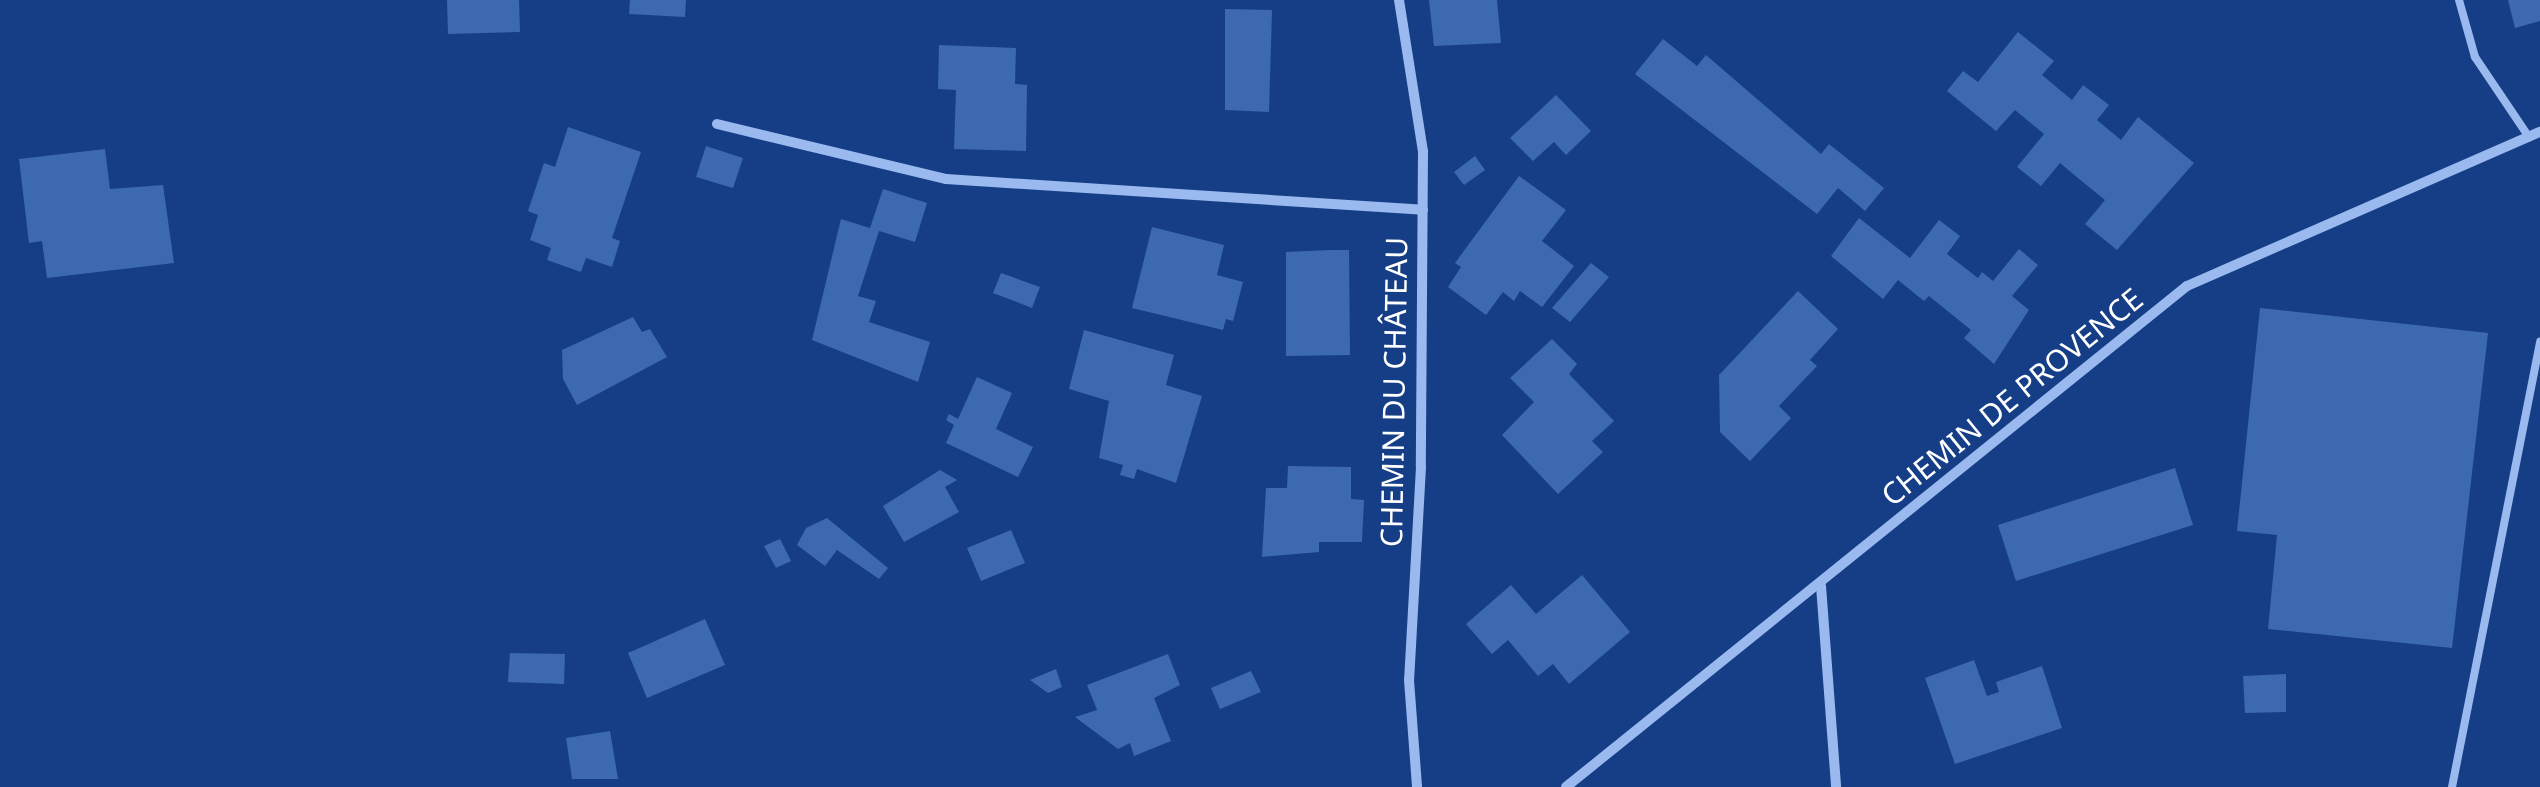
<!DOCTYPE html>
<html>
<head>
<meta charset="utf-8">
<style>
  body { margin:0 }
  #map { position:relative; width:2540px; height:787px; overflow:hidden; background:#153e87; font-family:"Noto Sans",sans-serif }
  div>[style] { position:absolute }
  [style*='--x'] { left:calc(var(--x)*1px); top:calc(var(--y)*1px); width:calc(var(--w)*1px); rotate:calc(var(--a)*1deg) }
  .building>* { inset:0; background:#3d69b1 }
  .service>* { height:8px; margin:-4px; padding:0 4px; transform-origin:4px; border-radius:4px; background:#9abaef }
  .minor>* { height:10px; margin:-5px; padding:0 5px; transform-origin:5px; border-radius:5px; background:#9abaef }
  span { translate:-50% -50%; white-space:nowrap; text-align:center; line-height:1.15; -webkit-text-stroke:9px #153e87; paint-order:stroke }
  .street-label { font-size:30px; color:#fff }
</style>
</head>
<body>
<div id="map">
  <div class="building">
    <i style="clip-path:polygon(447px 0,519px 0,520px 32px,448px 34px)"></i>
    <i style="clip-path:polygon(630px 0,686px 0,685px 17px,629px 14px)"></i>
    <i style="clip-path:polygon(1429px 0,1497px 0,1501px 43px,1434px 46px)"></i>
    <i style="clip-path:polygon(2508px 0,2540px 0,2540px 21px,2515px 28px)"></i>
    <i style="clip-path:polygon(1225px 9px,1272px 10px,1269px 112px,1225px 110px)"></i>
    <i style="clip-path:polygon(2018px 32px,2054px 61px,2042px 75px,2072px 100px,2083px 85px,2109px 105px,2097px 120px,2121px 140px,2138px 117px,2194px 163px,2117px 250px,2085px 224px,2105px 200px,2084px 183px,2060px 163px,2041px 186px,2017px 167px,2044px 134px,2015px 110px,1996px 131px,1947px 91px,1963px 71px,1978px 82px)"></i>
    <i style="clip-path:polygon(1663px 39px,1697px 66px,1706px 55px,1821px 154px,1829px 144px,1884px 188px,1865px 211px,1838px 188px,1817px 214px,1635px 74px)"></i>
    <i style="clip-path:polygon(939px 45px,1016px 48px,1015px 84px,1027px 85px,1026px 151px,954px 149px,956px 90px,938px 89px)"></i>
    <i style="clip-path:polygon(1556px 95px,1591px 131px,1566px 155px,1554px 142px,1533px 161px,1510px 138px)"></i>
    <i style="clip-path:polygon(568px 127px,641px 152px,612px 238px,620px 241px,612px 267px,586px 258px,581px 272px,547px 260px,551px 248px,530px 240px,538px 215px,528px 211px,544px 163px,555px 167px)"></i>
    <i style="clip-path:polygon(706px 146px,743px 158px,733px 188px,696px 177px)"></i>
    <i style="clip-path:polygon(105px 149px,110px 189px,163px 185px,174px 263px,47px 278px,42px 241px,29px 243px,19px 159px)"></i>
    <i style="clip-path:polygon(1475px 156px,1485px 170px,1464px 185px,1454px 172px)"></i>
    <i style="clip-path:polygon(1519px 176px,1566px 210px,1542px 241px,1574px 266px,1542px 307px,1520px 291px,1514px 301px,1503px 292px,1486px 315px,1448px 287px,1461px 267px,1455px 263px)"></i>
    <i style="clip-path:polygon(883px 189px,927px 203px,915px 242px,879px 231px,858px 296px,876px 301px,869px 322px,930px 342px,918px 382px,812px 340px,841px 219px,870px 228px)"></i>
    <i style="clip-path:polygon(1859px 218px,1910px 258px,1939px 220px,1960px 236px,1947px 254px,1978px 278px,1982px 272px,1993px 281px,2019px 249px,2038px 265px,2012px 296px,2029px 310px,1994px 364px,1964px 338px,1971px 330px,1929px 296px,1924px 301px,1898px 280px,1883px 299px,1831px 256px)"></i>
    <i style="clip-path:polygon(1152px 227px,1224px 245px,1217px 275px,1243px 282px,1233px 321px,1226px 319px,1223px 330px,1132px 308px)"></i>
    <i style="clip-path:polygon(1330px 250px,1349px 250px,1350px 355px,1286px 356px,1286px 252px)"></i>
    <i style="clip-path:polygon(1591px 263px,1609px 277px,1570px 322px,1552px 308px)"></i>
    <i style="clip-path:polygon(1001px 273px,1040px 287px,1032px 308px,993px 293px)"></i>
    <i style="clip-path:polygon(1798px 291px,1838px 329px,1810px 360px,1817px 366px,1779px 406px,1791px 418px,1750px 461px,1720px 432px,1719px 375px)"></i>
    <i style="clip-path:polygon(2260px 308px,2488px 333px,2452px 648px,2268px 629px,2277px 535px,2237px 531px)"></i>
    <i style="clip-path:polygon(633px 317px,642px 332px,650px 329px,667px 357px,577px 405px,563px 379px,562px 350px)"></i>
    <i style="clip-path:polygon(1084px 330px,1174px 355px,1166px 385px,1202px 396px,1176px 483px,1137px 469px,1134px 479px,1120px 475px,1123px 465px,1099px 458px,1109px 401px,1069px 389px)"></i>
    <i style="clip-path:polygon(1552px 339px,1577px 364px,1569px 374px,1614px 421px,1592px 441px,1603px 452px,1558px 494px,1502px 435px,1534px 402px,1510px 378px)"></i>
    <i style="clip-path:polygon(977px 377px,1012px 393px,996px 429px,1033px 447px,1018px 477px,946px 443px,954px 425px,946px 420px,949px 414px,958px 419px)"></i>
    <i style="clip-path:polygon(1288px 466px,1351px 467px,1351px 499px,1364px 500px,1362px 542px,1319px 542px,1319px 552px,1262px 557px,1266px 488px,1287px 488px)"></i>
    <i style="clip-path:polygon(2175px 468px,2193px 525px,2016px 581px,1998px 525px)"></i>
    <i style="clip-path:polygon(940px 470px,957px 480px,945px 487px,959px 512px,904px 542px,883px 506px)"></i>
    <i style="clip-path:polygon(827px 518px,888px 568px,879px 579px,837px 550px,825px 566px,797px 545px,806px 528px)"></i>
    <i style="clip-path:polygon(1011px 530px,1025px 563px,981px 581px,967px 548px)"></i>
    <i style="clip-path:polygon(780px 539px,791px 561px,776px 568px,764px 546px)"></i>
    <i style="clip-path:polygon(1582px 575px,1630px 632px,1569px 684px,1553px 664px,1538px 676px,1508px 640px,1492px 654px,1466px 624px,1511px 585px,1536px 614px)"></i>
    <i style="clip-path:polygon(705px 619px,725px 665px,647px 698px,628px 653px)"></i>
    <i style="clip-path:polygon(510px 653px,565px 654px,564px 684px,508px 682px)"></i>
    <i style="clip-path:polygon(1168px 654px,1180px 685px,1154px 698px,1171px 741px,1134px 756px,1130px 743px,1118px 749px,1075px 717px,1097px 710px,1087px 685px)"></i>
    <i style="clip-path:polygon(1974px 660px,1987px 696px,1999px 692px,1996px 682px,2042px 666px,2062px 728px,1955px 764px,1925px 678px)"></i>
    <i style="clip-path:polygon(1056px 669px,1062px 687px,1048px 693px,1030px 680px)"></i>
    <i style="clip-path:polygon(1251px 671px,1261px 692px,1220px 709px,1211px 688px)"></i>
    <i style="clip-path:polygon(2286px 674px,2286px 712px,2245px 713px,2243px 676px)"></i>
    <i style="clip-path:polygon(610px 731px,618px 779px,572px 779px,566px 738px)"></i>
  </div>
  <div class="service">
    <i style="--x:2459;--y:0;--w:59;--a:74.3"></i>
    <i style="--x:2475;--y:57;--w:97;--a:56"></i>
    <i style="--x:2452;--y:787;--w:454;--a:-78.8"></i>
  </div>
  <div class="minor">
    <i style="--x:1399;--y:0;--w:153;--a:81"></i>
    <i style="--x:1423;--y:151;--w:316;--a:90.4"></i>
    <i style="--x:1421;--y:467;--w:213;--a:93.2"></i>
    <i style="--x:1409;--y:680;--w:107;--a:85.7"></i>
    <i style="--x:717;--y:124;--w:236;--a:13.5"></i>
    <i style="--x:946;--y:179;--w:478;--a:3.7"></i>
    <i style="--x:1821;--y:586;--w:202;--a:85.7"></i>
    <i style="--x:1566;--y:787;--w:798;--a:-38.9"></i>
    <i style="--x:2187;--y:286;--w:385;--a:-23.6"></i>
  </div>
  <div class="street-label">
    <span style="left:1394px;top:392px;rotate:-89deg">CHEMIN DU CHÂTEAU</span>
    <span style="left:2012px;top:397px;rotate:-39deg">CHEMIN DE PROVENCE</span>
  </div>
</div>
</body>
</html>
